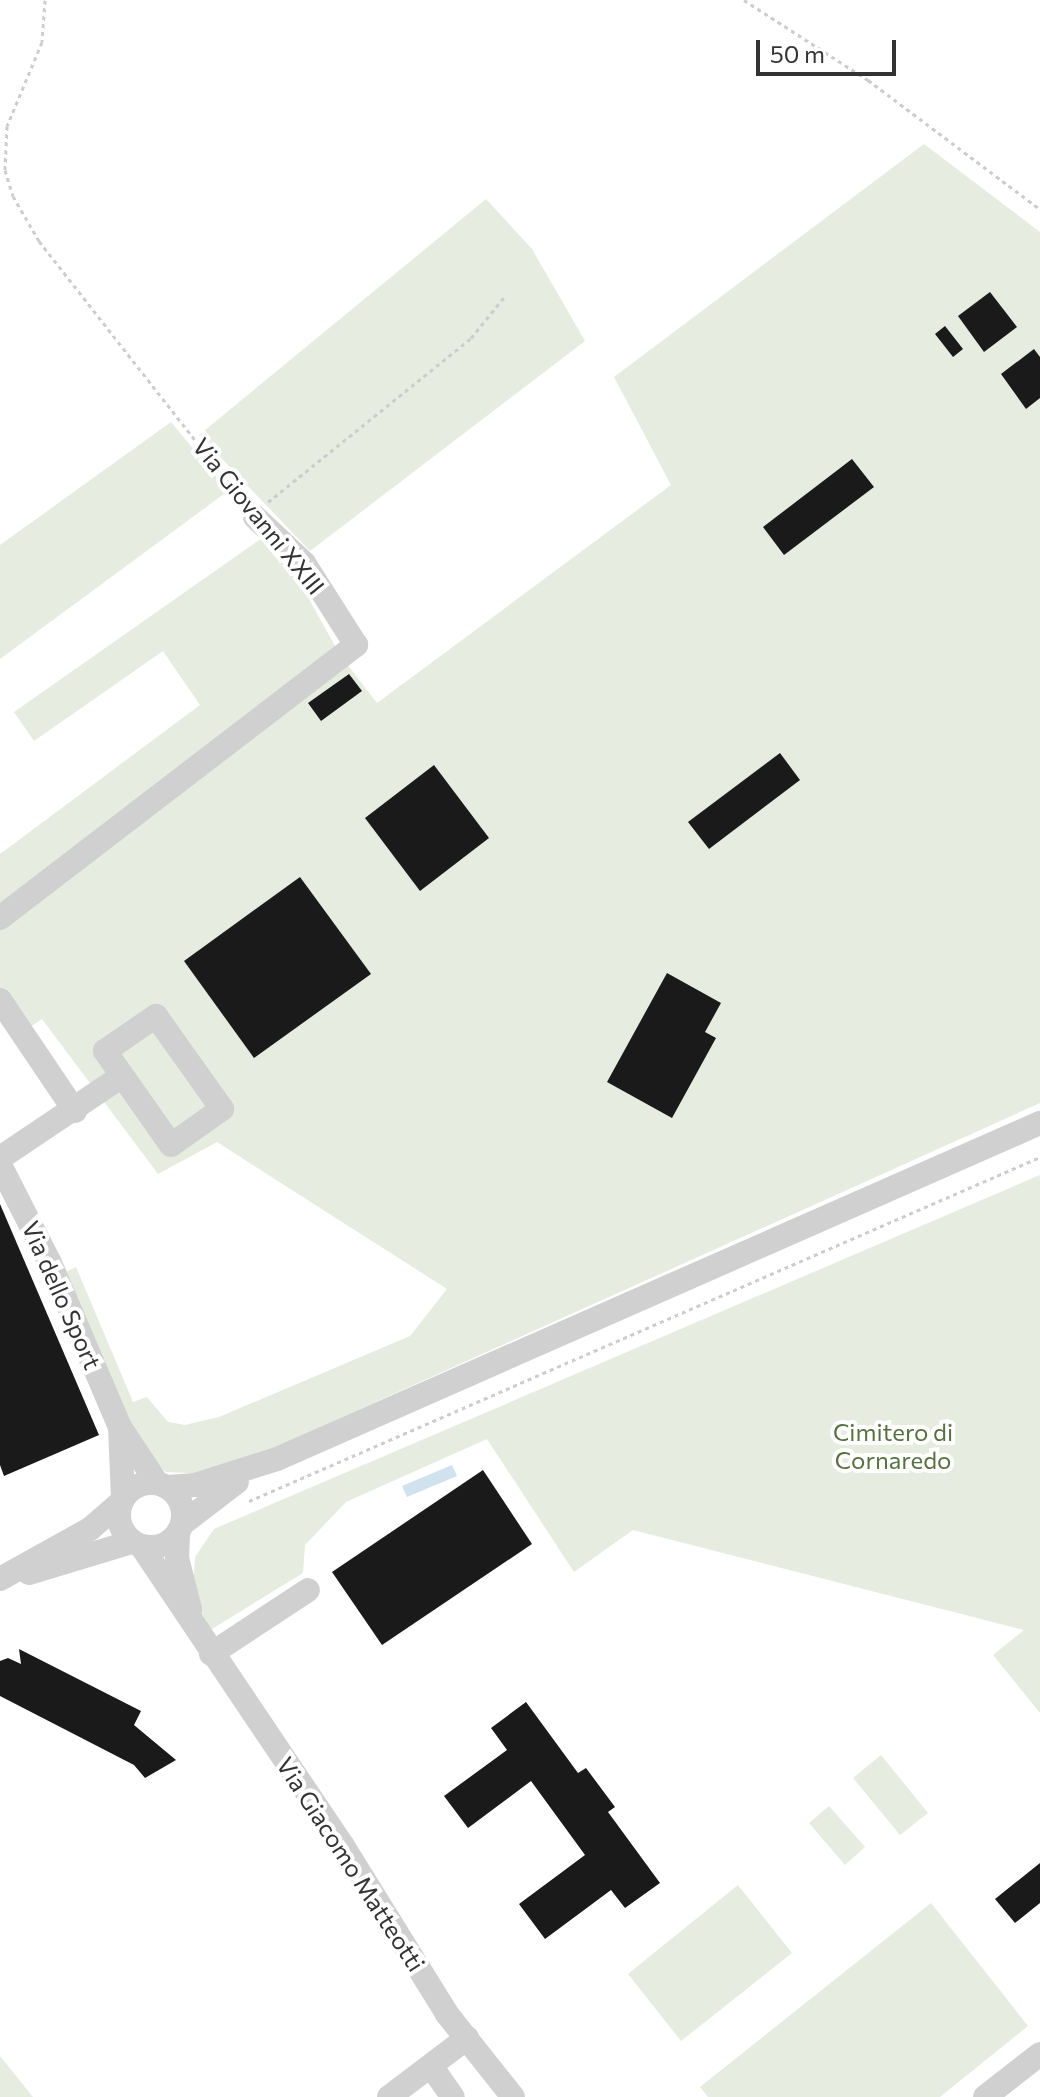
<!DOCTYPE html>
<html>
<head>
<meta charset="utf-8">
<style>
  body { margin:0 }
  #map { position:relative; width:1040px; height:2097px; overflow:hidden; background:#fff; font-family:Commissioner,sans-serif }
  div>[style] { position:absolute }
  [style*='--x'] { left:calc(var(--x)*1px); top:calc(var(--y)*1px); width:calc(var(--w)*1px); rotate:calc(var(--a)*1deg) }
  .green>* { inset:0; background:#e6ecdf }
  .water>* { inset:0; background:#cfe2ee }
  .building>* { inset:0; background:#1a1a1a }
  .path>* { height:3px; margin-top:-1.5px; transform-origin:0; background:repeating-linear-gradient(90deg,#cdcdcd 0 4px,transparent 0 8px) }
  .minor>* { height:24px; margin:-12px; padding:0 12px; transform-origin:12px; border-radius:12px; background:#d0d0d0 }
  .minor>.ring { margin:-12px; padding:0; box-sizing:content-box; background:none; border:24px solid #d0d0d0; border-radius:50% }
  span { translate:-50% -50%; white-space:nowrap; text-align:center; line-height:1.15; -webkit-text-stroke:8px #fff; paint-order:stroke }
  .street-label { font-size:24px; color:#333 }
  .park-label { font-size:24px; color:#56703f }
  .scale { position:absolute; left:756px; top:40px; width:140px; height:36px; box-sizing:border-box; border:4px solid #333; border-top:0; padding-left:10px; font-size:24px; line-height:28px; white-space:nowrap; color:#333; -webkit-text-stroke:6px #fff; paint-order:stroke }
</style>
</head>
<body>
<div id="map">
  <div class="green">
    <i style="clip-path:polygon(924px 144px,1040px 232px,1040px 1103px,287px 1442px,208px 1474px,166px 1472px,145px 1456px,64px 1273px,76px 1267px,133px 1402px,147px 1397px,168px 1422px,185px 1425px,219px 1417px,410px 1336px,447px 1289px,217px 1142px,158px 1174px,42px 1019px,15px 1037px,0 1017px,0 854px,200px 705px,163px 651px,34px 741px,14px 712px,262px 538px,293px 570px,340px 655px,377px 703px,671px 485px,614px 377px)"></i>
    <i style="clip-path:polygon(486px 199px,532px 249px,585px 341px,310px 551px,199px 435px)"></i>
    <i style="clip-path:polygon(171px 422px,228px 491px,0 659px,0 545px)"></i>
    <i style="clip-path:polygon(1040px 1175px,1040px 1713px,993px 1655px,1024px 1630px,633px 1530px,574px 1572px,487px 1439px,346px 1502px,305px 1545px,303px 1573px,207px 1632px,187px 1581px,194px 1574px,195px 1557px,214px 1529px)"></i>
    <i style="clip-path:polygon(881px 1755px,928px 1813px,900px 1835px,853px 1778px)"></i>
    <i style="clip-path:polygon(829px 1806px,865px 1847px,845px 1865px,809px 1823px)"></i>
    <i style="clip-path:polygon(738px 1885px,792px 1953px,681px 2041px,628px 1974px)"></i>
    <i style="clip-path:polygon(931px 1903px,1028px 2026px,940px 2097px,708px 2097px,700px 2087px)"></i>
    <i style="clip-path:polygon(0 2056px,33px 2097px,0 2097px)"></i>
  </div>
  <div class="water">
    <i style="clip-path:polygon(452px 1465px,457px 1476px,407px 1497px,402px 1486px)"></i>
  </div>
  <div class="building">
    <i style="clip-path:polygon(990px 292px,1017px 327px,984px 352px,958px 316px)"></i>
    <i style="clip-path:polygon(945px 326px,963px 349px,953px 357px,935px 334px)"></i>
    <i style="clip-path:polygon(1034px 349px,1040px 357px,1040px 398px,1026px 409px,1001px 374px)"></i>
    <i style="clip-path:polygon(852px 459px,874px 487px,784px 555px,763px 527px)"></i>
    <i style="clip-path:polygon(349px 674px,362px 691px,321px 721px,308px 703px)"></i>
    <i style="clip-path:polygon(780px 753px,800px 780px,709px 849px,688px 822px)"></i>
    <i style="clip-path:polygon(434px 765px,489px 838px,420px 891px,365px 818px)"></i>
    <i style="clip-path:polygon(300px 877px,371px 974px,254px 1058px,184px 961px)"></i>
    <i style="clip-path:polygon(667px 973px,721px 1003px,705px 1032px,716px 1038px,672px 1118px,607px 1082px)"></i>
    <i style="clip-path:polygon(0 1204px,99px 1435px,4px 1476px,0 1465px)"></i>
    <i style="clip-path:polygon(483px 1470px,532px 1544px,382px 1645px,332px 1572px)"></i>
    <i style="clip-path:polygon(19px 1649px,141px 1711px,134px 1725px,176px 1760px,145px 1778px,134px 1765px,0 1696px,0 1661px,8px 1658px,21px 1664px)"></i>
    <i style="clip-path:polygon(526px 1702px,578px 1773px,586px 1768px,615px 1807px,608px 1812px,660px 1883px,625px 1908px,611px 1890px,545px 1939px,519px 1904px,585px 1855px,531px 1781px,468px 1828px,444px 1796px,507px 1750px,491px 1728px)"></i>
    <i style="clip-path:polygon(1040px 1863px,1040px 1903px,1015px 1923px,995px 1899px)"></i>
  </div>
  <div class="path">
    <i style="--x:45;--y:0;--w:42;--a:94.1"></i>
    <i style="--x:42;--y:42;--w:91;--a:112.6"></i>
    <i style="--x:7;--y:126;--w:44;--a:92.6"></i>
    <i style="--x:5;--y:170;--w:27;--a:73"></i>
    <i style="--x:13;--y:196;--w:52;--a:60"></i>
    <i style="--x:39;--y:241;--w:330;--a:51.9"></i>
    <i style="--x:744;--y:0;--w:148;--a:32.8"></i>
    <i style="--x:868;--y:80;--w:215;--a:36.9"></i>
    <i style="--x:268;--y:502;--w:261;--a:-38.9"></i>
    <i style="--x:471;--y:338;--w:55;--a:-50.9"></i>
    <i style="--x:249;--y:1501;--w:863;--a:-23.5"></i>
  </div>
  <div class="minor">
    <i style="--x:0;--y:918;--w:449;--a:-37.5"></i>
    <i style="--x:356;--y:645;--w:97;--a:-122.4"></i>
    <i style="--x:304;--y:563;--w:67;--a:-136.8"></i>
    <i style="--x:0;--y:1000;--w:134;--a:56"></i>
    <i style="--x:156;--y:1016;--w:114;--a:54.6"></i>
    <i style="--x:222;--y:1109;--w:62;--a:144.8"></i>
    <i style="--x:171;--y:1145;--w:115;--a:-125.1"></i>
    <i style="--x:105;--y:1051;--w:62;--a:-34.5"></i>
    <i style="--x:0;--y:1158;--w:147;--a:-33.9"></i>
    <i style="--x:0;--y:1165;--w:110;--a:63"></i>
    <i style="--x:50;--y:1263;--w:178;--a:66.9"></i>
    <i style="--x:120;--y:1427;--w:67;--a:56.5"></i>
    <i style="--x:120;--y:1427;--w:71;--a:87.6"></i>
    <i class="ring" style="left:119px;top:1483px;width:40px;height:40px"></i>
    <i style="--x:167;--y:1487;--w:28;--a:-4"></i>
    <i style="--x:195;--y:1485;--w:86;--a:-17.6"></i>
    <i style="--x:277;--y:1459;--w:834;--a:-23.77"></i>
    <i style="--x:182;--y:1524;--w:69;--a:-37.4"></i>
    <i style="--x:178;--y:1533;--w:25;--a:92"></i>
    <i style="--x:177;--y:1558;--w:53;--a:75.7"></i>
    <i style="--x:142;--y:1547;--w:360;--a:56.1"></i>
    <i style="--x:343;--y:1846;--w:198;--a:58.2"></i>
    <i style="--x:447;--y:2014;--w:106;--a:51.5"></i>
    <i style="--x:29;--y:1573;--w:108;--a:-16.8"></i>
    <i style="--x:0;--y:1579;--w:103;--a:-29.1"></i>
    <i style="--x:90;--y:1529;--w:40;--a:-41"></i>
    <i style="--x:211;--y:1654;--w:116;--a:-33.4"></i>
    <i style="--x:431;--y:2066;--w:38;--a:55"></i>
    <i style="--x:389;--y:2097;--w:98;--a:-37.1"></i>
    <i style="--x:985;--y:2097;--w:70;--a:-38"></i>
  </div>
  <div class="street-label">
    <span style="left:259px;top:516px;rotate:51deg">Via Giovanni XXIII</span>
    <span style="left:62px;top:1295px;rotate:66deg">Via dello Sport</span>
    <span style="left:351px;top:1864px;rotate:57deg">Via Giacomo Matteotti</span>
  </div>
  <div class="park-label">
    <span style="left:893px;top:1446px">Cimitero di<br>Cornaredo</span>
  </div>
  <div class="scale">50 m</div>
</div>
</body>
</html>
